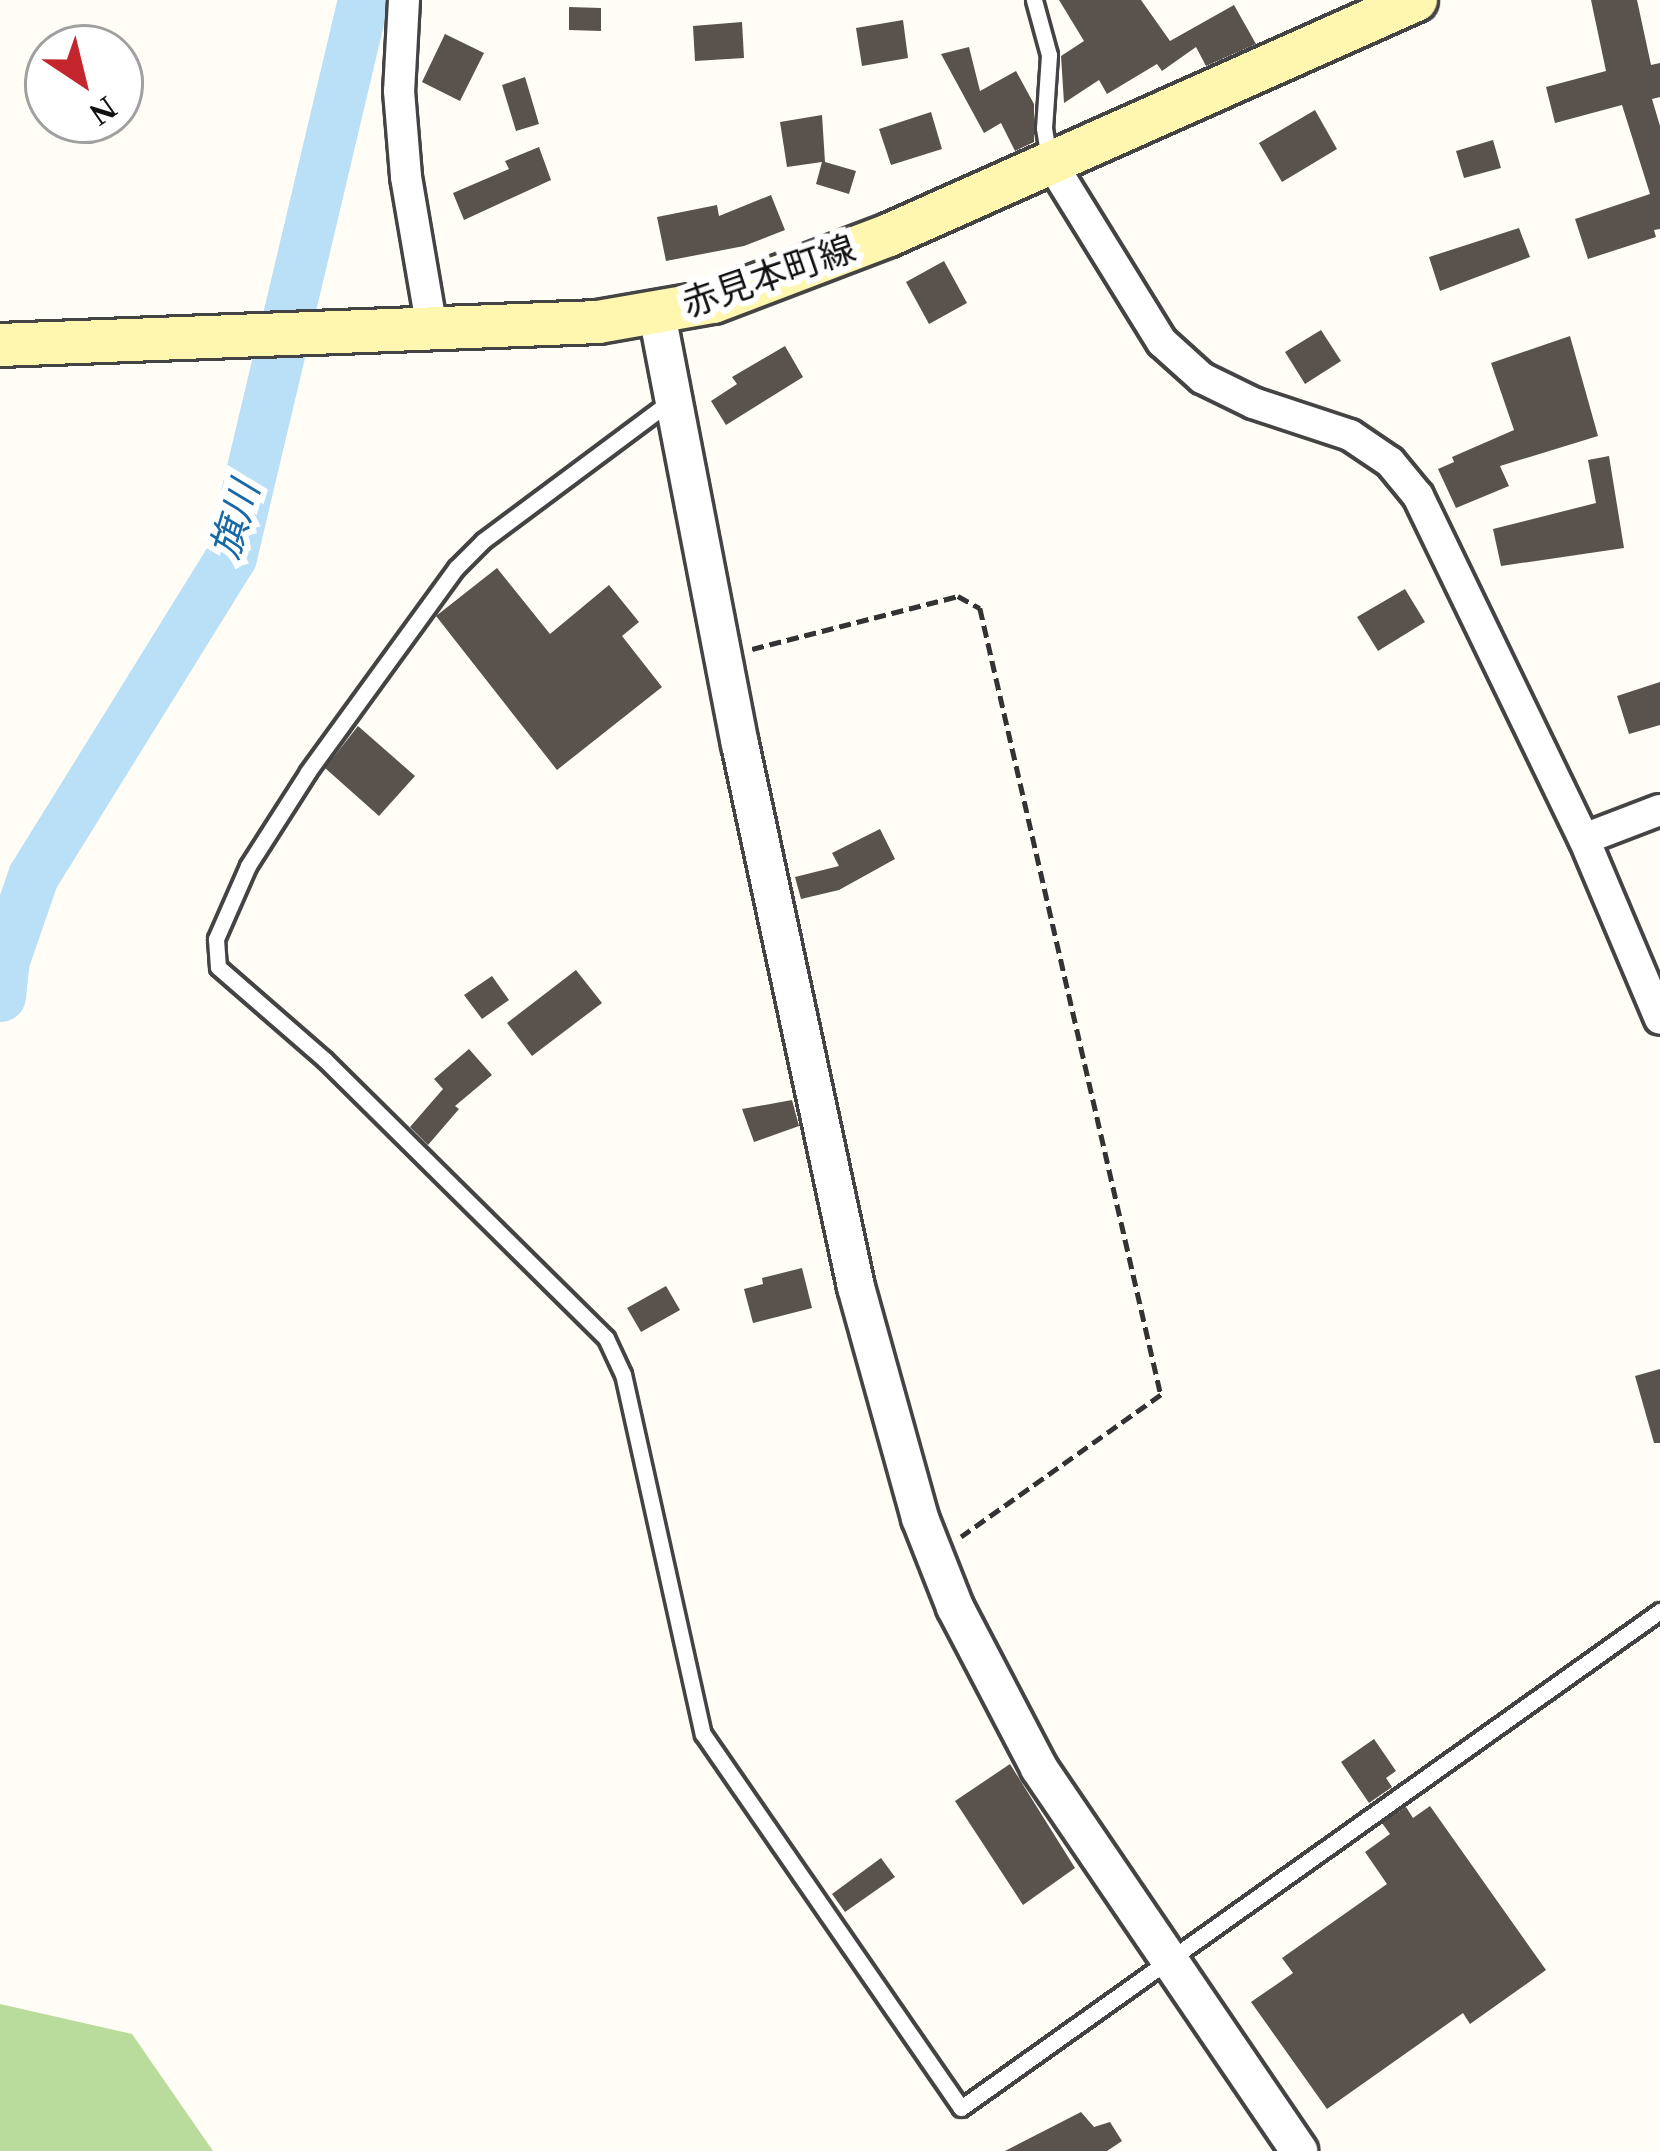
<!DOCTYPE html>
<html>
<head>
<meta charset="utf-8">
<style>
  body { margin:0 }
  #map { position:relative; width:1660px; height:2151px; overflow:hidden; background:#fffdf5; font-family:"Times New Roman","Noto Sans JP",serif }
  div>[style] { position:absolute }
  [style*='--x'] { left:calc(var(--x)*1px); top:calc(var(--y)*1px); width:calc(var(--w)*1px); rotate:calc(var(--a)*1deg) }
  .forest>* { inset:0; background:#b9dc9c }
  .river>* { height:51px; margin:-25.5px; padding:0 25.5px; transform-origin:25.5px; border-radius:25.5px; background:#b9e0f7 }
  .building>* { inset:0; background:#5a524d }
  .path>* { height:4.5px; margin-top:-2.25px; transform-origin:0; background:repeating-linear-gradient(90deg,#333 0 12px,transparent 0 18px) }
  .roads { filter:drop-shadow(3px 0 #444) drop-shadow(-3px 0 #444) drop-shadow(0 3px #444) drop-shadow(0 -3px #444) }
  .service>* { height:15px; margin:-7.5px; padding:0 7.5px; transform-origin:7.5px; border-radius:7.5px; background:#fff }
  .minor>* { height:30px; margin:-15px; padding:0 15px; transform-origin:15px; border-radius:15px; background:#fff }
  .tertiary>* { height:36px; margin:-18px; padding:0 18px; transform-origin:18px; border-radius:18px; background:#fff }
  .secondary>* { height:42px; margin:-21px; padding:0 21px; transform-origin:21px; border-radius:21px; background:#fff6b0 }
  span { translate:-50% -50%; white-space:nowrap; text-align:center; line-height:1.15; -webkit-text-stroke:12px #fff; paint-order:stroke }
  .street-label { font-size:36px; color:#111 }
  .water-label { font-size:39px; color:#1768a6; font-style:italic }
  .north { position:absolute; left:24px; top:24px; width:120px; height:120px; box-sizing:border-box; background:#fff; border:3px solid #a0a0a0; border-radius:50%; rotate:145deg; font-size:33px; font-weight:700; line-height:48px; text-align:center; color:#111 }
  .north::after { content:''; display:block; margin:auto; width:42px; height:54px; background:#c4262e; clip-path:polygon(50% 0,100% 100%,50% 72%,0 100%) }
</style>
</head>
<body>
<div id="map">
  <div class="forest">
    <i style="clip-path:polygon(0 2004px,132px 2034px,213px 2151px,0 2151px)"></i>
  </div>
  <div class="river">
    <i style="--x:0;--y:996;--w:36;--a:-84"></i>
    <i style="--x:4;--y:960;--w:89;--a:-71"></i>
    <i style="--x:33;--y:876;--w:375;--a:-58.2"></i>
    <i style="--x:231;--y:557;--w:572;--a:-76.67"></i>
  </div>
  <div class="building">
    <i style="clip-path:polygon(1059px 0,1141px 0,1170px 41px,1234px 5px,1256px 44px,1206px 66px,1196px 47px,1162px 71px,1157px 64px,1107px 94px,1099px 80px,1064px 103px,1061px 56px,1084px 41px)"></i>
    <i style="clip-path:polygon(1591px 0,1637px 0,1651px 65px,1660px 63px,1660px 97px,1652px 99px,1660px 126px,1660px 229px,1654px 230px,1656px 237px,1588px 259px,1575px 219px,1650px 194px,1622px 105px,1555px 123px,1546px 87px,1606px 71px)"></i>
    <i style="clip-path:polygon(569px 7px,601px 8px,601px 31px,569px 30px)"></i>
    <i style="clip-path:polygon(903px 20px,908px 58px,862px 66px,856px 28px)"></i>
    <i style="clip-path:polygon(742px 22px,744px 58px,695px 61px,693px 26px)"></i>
    <i style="clip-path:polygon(445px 34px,484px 53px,460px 101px,422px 82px)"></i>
    <i style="clip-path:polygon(969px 47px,980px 91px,1016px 71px,1034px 104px,1034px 142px,1015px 151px,1001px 123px,984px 133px,941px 54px)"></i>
    <i style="clip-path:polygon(525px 77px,539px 124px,516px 131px,502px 85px)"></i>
    <i style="clip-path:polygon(1315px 110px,1337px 149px,1282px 182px,1259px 143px)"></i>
    <i style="clip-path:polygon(931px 112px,942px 149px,891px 165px,879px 129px)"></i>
    <i style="clip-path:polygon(822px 115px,825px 162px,856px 171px,849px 194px,816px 184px,822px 162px,787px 167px,780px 122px)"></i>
    <i style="clip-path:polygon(1493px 140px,1501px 168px,1464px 178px,1456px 151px)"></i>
    <i style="clip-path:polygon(539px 147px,551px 180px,464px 220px,453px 193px,509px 169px,505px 161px)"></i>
    <i style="clip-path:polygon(771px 195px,785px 230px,744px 246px,666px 261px,657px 217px,717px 205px,719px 216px)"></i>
    <i style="clip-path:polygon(1519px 228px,1530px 257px,1440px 291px,1429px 257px)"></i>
    <i style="clip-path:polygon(944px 261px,967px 303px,929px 324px,906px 282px)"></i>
    <i style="clip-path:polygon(1321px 330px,1341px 361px,1305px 384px,1285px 352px)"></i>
    <i style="clip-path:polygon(1570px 336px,1598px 436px,1500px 466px,1509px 486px,1456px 508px,1438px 469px,1454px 462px,1452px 457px,1514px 430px,1491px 363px)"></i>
    <i style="clip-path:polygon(785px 346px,803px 377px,726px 425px,711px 401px,737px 384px,732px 377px)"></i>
    <i style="clip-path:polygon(1609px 456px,1624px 548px,1501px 566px,1493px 529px,1596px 503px,1588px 460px)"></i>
    <i style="clip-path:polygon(497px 568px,550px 634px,609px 585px,639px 622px,622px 636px,662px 687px,557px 770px,436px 616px)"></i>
    <i style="clip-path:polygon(1405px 589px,1425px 622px,1378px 651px,1357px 617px)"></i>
    <i style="clip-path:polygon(1660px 682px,1660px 725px,1629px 734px,1617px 696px)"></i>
    <i style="clip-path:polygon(358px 726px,415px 776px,379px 816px,325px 768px)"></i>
    <i style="clip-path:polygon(880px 829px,895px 859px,839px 890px,801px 899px,795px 877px,839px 866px,832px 853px)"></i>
    <i style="clip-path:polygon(576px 970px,602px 1003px,532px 1056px,507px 1023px)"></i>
    <i style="clip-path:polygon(492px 976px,509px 1000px,482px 1019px,464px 995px)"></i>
    <i style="clip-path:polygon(469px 1049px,492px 1075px,455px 1106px,459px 1109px,428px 1145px,410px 1127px,443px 1089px,434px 1079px)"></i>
    <i style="clip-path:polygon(792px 1100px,799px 1126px,754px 1142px,742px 1109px)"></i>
    <i style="clip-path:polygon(802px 1268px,812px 1308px,753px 1323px,744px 1289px,763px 1284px,762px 1278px)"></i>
    <i style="clip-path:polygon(666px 1286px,680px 1310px,641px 1332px,627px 1308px)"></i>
    <i style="clip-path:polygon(1660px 1369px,1660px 1443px,1654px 1443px,1635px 1376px)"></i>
    <i style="clip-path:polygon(1374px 1739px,1396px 1771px,1386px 1778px,1392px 1787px,1369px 1803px,1341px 1762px)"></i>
    <i style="clip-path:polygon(1010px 1764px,1075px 1868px,1023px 1905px,955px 1801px)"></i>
    <i style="clip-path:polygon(1430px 1806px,1546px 1970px,1470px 2024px,1463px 2013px,1327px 2109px,1251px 2002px,1293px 1973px,1282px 1958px,1387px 1884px,1365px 1852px,1390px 1834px,1382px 1823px,1406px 1807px,1413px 1818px)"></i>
    <i style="clip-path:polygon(881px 1858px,895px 1877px,845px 1912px,832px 1894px)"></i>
    <i style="clip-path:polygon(1081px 2112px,1094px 2127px,1110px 2122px,1122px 2141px,1107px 2151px,1005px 2151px)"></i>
  </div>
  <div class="path">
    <i style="--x:752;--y:649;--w:213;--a:-14.4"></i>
    <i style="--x:958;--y:596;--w:25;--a:29"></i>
    <i style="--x:980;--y:608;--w:808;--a:77.05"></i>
    <i style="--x:1161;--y:1395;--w:245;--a:144.6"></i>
  </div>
  <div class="roads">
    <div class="service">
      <i style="--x:1034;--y:0;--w:57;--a:74.7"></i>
      <i style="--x:1049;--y:55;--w:73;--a:93.9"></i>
      <i style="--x:1044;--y:128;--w:30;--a:81"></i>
      <i style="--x:672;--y:400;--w:236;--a:143.3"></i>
      <i style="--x:483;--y:541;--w:38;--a:135"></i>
      <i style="--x:456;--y:568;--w:252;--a:126"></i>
      <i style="--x:308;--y:772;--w:112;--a:122.6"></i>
      <i style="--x:248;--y:866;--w:80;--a:113.7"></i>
      <i style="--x:216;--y:939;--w:28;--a:86"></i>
      <i style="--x:218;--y:967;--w:142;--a:41"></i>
      <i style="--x:325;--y:1060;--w:395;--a:44.7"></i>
      <i style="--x:606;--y:1338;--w:40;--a:65"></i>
      <i style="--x:623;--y:1374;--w:369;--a:77.5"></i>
      <i style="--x:703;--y:1734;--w:454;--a:55.4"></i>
      <i style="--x:961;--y:2108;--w:858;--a:-35.41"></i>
    </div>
    <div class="minor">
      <i style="--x:404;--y:0;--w:91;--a:93.1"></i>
      <i style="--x:399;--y:91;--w:86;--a:85.3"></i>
      <i style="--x:406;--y:177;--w:154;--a:80.3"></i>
      <i style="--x:1050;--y:161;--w:213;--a:58.3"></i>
      <i style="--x:1162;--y:342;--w:54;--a:42"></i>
      <i style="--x:1202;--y:378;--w:57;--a:26.1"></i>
      <i style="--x:1253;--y:403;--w:102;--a:18.3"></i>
      <i style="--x:1350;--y:435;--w:48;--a:34"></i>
      <i style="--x:1390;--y:462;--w:44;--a:50.5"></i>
      <i style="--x:1418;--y:496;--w:381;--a:64.2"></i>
      <i style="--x:1584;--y:839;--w:195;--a:67.1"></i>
      <i style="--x:1584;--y:839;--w:81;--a:-20.9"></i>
    </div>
    <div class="tertiary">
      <i style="--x:657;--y:314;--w:438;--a:79.1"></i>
      <i style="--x:740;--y:744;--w:555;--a:77.94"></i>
      <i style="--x:856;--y:1287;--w:240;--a:74.5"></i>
      <i style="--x:920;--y:1518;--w:96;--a:68.5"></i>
      <i style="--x:955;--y:1607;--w:182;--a:62.4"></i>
      <i style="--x:1039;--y:1768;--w:463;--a:55.8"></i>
    </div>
    <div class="secondary">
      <i style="--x:0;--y:345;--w:598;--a:-2.2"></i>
      <i style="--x:598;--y:322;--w:117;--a:-9.9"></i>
      <i style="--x:713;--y:302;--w:188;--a:-20.8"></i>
      <i style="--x:889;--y:235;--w:577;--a:-24.03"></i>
    </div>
  </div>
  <div class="street-label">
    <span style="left:769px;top:277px;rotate:-19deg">赤見本町線</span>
  </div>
  <div class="water-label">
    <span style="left:236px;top:520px;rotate:-73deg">旗川</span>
  </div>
  <div class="north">N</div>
</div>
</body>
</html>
